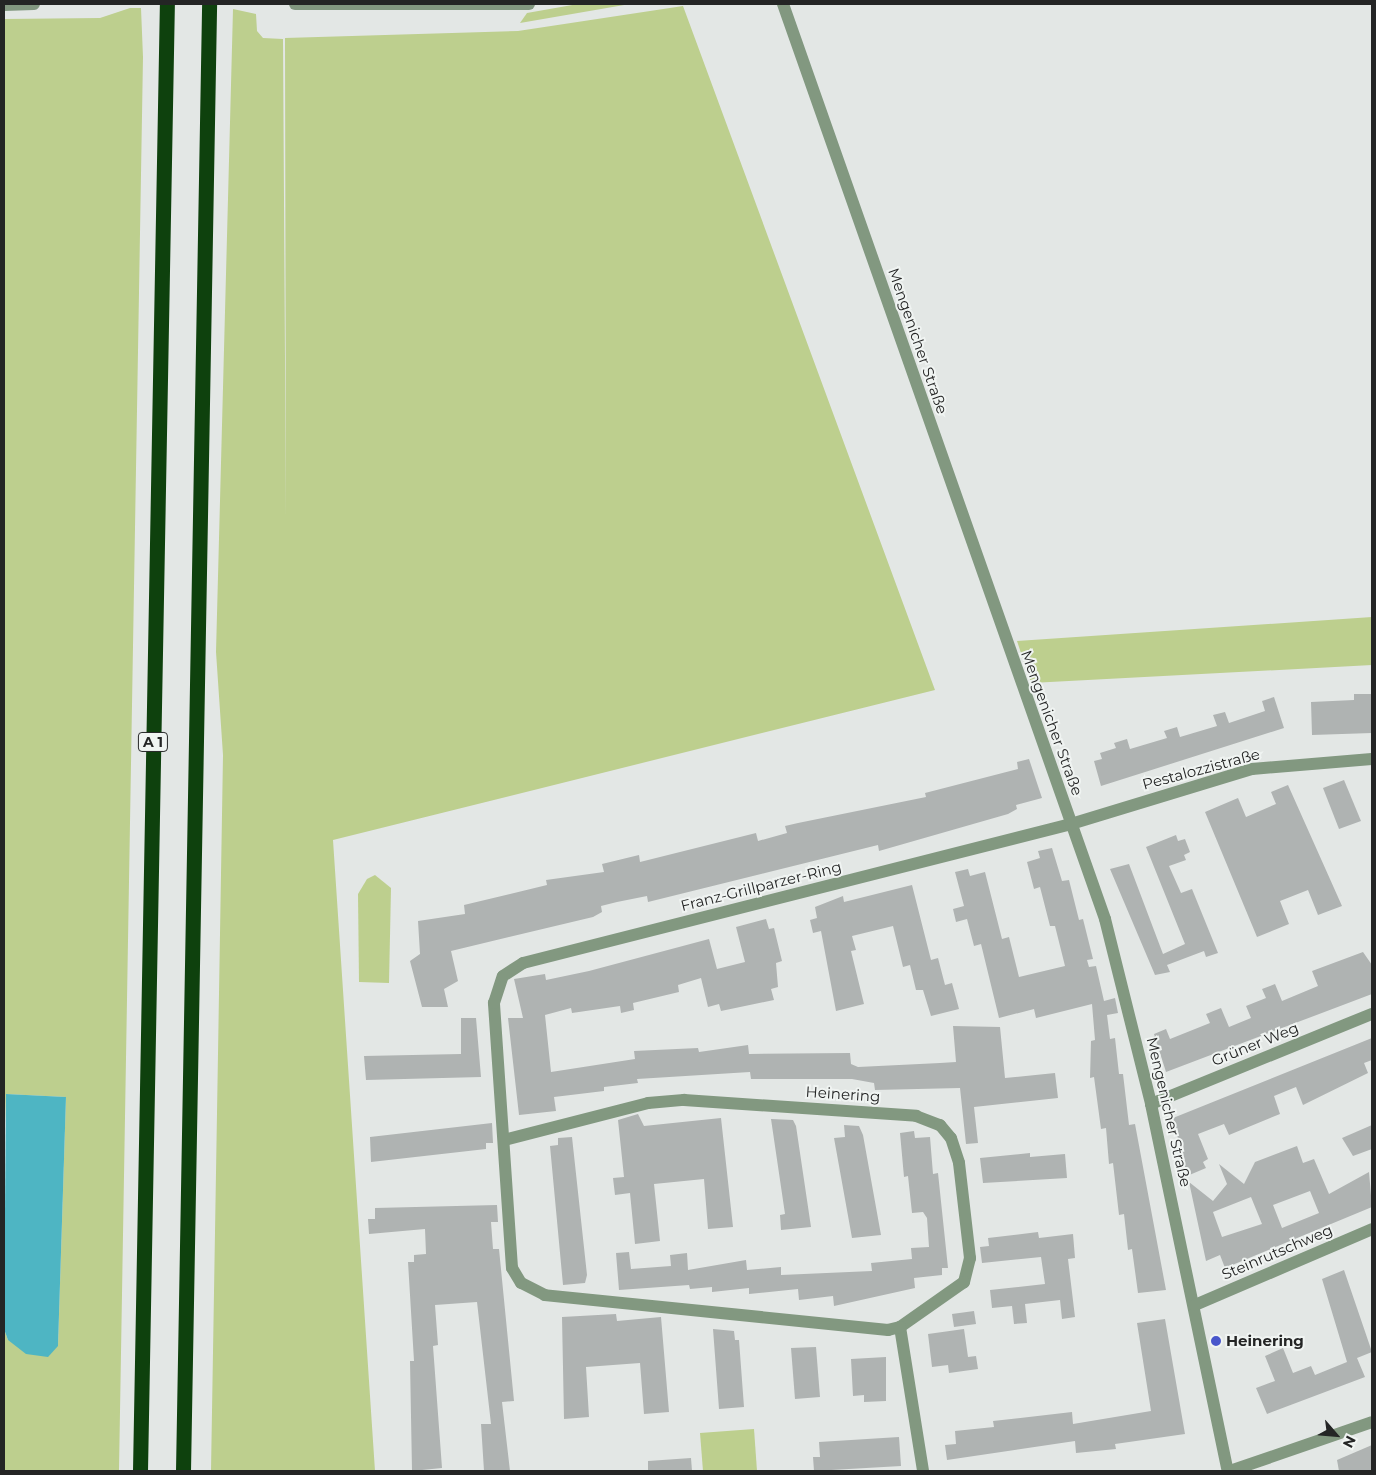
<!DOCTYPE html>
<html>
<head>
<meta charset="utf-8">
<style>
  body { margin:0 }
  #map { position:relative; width:1376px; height:1475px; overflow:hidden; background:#e3e7e5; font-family:Montserrat,sans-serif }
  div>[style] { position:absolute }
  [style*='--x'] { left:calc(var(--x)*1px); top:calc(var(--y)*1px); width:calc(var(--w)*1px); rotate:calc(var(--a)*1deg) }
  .green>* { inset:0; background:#bdcf8e }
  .water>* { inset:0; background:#4eb5c3 }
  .building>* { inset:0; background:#afb3b2 }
  .minor>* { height:12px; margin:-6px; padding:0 6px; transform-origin:6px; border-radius:6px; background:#829880 }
  .highway>* { height:15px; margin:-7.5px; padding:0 7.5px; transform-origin:7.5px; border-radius:7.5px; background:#0e410d }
  .dots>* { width:14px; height:14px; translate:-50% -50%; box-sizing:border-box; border:2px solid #f0f4f2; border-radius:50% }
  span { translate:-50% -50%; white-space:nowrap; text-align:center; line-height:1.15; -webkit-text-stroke:4px #f0f4f2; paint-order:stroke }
  .shield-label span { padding:1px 4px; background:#f0f4f2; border:1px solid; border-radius:4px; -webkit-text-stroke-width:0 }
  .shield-label { font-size:14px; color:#242525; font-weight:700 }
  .street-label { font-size:15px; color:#242525 }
  .poi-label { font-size:15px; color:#242525; font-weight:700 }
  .left { translate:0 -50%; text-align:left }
  .frame { position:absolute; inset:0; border:5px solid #242525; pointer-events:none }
  .north { position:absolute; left:1311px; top:1410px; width:50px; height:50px; -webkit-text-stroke:4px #f0f4f2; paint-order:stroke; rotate:117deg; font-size:14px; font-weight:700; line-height:20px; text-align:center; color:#242525 }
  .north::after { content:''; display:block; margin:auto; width:18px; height:22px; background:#242525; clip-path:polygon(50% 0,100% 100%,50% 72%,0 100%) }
</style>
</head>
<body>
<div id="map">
  <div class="green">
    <i style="clip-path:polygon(578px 4px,630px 4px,520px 23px,527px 13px)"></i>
    <i style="clip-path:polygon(683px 6px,935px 690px,333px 840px,375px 1471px,211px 1471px,223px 755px,216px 652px,233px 9px,256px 14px,257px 31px,263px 38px,283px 39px,286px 519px,285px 38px,518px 31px)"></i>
    <i style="clip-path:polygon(130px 8px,141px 8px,143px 57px,119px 1471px,4px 1471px,4px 1329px,8px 1340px,58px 1346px,66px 1097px,6px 1094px,4px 1152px,4px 19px,100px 18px)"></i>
    <i style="clip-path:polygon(1372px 617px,1372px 665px,1031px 683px,1017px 641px)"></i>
    <i style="clip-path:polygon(375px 875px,391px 888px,389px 983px,359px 982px,358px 894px,367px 879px)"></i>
    <i style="clip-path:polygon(754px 1429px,757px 1471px,703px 1471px,700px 1433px)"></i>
  </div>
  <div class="water">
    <i style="clip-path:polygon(6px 1094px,66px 1097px,58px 1346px,48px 1357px,26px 1354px,8px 1340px,4px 1329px)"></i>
  </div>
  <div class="building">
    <i style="clip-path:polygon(1354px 694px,1371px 694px,1372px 733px,1312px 735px,1311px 702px,1354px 700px)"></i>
    <i style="clip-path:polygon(1274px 697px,1284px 728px,1101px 786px,1094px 761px,1102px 759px,1100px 753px,1116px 748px,1114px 743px,1127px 739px,1130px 749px,1167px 738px,1164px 731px,1177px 727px,1180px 737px,1217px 726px,1213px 715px,1225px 712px,1229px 723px,1265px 711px,1262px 701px)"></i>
    <i style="clip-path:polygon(1029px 759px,1042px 798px,1016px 805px,1017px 809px,1008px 814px,879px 851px,878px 845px,648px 902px,647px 896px,617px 902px,601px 906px,602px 912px,593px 917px,451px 951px,458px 981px,444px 989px,448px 1007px,422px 1007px,410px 961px,420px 954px,418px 921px,465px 914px,464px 905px,547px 885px,546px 880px,604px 872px,602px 864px,639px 855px,640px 862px,756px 833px,758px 841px,787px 833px,785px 826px,798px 823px,926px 797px,925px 793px,1018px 769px,1017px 762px)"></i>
    <i style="clip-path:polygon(1344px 780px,1361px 821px,1339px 829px,1323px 788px)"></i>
    <i style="clip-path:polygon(1288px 785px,1342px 906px,1318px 915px,1308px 890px,1280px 901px,1289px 924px,1257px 937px,1205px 812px,1238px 798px,1246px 817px,1276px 804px,1271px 792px)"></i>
    <i style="clip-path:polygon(1176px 835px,1178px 841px,1185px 839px,1190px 852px,1184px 855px,1186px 860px,1169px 866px,1181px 893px,1192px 889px,1218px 953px,1206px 957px,1204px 951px,1167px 965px,1170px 972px,1155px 975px,1110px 869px,1129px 864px,1163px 954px,1185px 944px,1146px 847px)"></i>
    <i style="clip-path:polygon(1052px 848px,1062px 881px,1069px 880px,1079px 920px,1083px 919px,1093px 959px,1087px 960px,1089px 967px,1096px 966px,1104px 1001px,1115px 998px,1118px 1013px,1107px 1015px,1110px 1039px,1115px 1038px,1119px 1074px,1123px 1074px,1129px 1125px,1135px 1124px,1166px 1290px,1138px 1293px,1132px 1249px,1128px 1250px,1124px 1214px,1119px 1215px,1113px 1163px,1109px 1164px,1106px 1128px,1101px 1129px,1094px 1077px,1090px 1078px,1091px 1041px,1095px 1040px,1092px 1004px,1036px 1018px,1034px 1009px,999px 1018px,981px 944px,974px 946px,967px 919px,956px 922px,953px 909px,964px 906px,955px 872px,968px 869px,970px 876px,985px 872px,1002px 939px,1009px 937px,1019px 977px,1065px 966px,1055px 926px,1050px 926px,1040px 887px,1034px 889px,1027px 862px,1040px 858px,1038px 851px)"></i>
    <i style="clip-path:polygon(912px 885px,931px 960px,938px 958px,945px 985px,952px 983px,959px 1009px,931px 1016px,923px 990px,916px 990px,910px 965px,903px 967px,893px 926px,852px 936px,856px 950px,851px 951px,864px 1004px,836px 1011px,821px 931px,813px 933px,810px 920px,817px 918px,815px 907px,843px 896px,844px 902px)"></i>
    <i style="clip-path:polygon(766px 919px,769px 929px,774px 928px,782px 961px,776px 963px,778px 987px,771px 989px,774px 1000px,721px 1011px,719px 1004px,708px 1007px,701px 978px,678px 985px,679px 992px,633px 1003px,634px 1010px,621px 1013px,620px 1006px,572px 1013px,571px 1008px,545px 1015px,551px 1072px,635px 1059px,634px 1051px,698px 1048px,699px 1052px,748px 1045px,749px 1054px,850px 1053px,851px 1064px,858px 1067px,940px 1063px,956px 1062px,953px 1026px,1000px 1027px,1005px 1078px,1055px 1073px,1058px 1098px,974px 1107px,978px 1143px,966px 1144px,960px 1088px,875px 1090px,874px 1083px,852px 1079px,751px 1079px,750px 1072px,637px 1079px,638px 1083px,604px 1087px,604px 1091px,554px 1097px,556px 1111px,519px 1115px,508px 1018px,523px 1018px,514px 979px,545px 974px,546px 980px,589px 971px,709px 939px,717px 969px,745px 962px,736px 927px)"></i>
    <i style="clip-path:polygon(1363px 952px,1372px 965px,1372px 994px,1166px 1072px,1154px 1034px,1166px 1029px,1170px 1039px,1210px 1023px,1206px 1014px,1221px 1008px,1229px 1027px,1251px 1018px,1246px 1006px,1266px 998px,1262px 989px,1275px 984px,1282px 1001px,1318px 986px,1312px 971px)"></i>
    <i style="clip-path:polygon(461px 1018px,476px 1018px,481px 1077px,366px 1080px,364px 1056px,461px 1054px)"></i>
    <i style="clip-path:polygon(1372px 1038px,1372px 1060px,1364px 1063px,1368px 1073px,1303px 1105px,1296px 1087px,1274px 1096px,1280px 1114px,1229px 1135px,1224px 1124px,1198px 1134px,1208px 1159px,1203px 1162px,1206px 1168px,1187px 1176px,1173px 1118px)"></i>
    <i style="clip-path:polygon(638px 1114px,644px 1126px,721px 1118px,733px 1227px,708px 1229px,704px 1179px,654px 1184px,660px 1241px,635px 1244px,630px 1193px,615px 1195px,613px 1178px,624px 1177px,618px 1120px)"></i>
    <i style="clip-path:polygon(771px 1119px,793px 1120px,796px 1126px,811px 1227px,781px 1230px,780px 1215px,785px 1214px)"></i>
    <i style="clip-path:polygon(492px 1123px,493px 1143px,486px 1143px,486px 1149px,371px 1162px,370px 1137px)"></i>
    <i style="clip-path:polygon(844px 1125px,859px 1126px,863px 1135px,881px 1235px,852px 1238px,834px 1138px,845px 1137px)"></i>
    <i style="clip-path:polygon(1372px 1125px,1372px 1149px,1353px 1156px,1342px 1138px)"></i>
    <i style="clip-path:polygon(914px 1131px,915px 1138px,930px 1137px,933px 1174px,938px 1173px,948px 1268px,942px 1268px,942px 1275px,914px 1278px,915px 1288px,834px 1306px,833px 1296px,799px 1300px,798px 1289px,749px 1294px,749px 1288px,712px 1292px,712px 1287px,690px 1289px,689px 1285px,619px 1290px,616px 1253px,629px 1252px,631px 1269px,671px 1266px,670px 1255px,687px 1253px,688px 1270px,746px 1260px,747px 1270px,781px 1267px,781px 1275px,872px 1271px,871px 1263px,912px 1259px,911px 1248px,929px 1247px,927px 1218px,923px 1212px,912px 1213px,908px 1176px,904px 1177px,900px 1133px)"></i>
    <i style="clip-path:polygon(572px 1137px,587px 1275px,585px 1283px,563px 1285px,550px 1146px,558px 1145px,558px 1138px)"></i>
    <i style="clip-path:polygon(evenodd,1297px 1146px,1303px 1163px,1314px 1159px,1329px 1194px,1369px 1172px,1372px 1207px,1225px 1268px,1220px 1255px,1206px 1261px,1189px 1182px,1213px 1201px,1227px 1184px,1219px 1164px,1244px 1184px,1255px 1162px,1297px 1146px,1310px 1191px,1319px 1213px,1282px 1228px,1273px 1205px,1310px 1191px,1297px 1146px,1251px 1197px,1262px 1224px,1222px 1237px,1213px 1212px,1251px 1197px)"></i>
    <i style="clip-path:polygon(1030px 1153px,1030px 1157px,1065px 1154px,1067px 1178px,983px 1183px,980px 1158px)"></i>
    <i style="clip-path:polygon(497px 1205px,498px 1222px,491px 1222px,493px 1249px,499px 1249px,514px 1401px,502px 1402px,510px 1471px,484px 1471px,481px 1424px,491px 1424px,477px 1302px,435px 1305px,438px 1345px,433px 1346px,442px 1468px,412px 1471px,410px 1361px,414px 1361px,408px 1262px,414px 1262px,414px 1255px,426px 1254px,425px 1229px,369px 1234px,368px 1219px,375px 1219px,375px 1208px)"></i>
    <i style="clip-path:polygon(1038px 1232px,1039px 1238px,1073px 1234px,1075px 1258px,1068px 1259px,1075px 1317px,1062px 1319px,1060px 1300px,1025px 1304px,1027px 1323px,1014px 1324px,1012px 1306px,992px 1308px,990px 1290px,1045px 1284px,1041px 1257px,982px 1263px,980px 1247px,989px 1246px,988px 1238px)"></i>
    <i style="clip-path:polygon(1344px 1270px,1372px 1352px,1357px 1358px,1365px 1377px,1267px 1414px,1256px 1388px,1275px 1381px,1265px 1356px,1283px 1348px,1293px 1373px,1311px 1366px,1315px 1375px,1347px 1362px,1322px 1279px)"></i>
    <i style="clip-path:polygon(974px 1311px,976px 1324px,954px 1327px,952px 1314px)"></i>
    <i style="clip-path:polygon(616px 1314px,617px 1321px,661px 1317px,669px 1412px,644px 1414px,640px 1363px,586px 1367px,589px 1417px,564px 1419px,562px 1317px)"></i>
    <i style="clip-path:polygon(1165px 1319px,1185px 1434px,1115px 1444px,1116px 1449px,1076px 1453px,1075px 1441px,947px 1460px,945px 1445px,956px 1444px,955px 1431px,994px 1427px,993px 1421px,1072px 1412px,1073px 1424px,1151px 1411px,1137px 1323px)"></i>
    <i style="clip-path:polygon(713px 1329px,734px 1331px,735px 1340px,739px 1340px,744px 1407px,719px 1409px)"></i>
    <i style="clip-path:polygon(964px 1329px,968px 1357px,976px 1356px,978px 1369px,949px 1373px,948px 1365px,932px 1367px,928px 1334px)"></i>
    <i style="clip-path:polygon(816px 1347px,820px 1397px,795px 1399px,791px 1348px)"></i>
    <i style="clip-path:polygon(886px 1357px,886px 1401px,864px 1402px,864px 1395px,853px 1396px,851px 1359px)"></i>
    <i style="clip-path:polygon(899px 1437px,901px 1466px,814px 1471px,813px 1457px,820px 1457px,819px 1442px)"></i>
    <i style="clip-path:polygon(1372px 1445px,1372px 1471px,1339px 1471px,1337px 1460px)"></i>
    <i style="clip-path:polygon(691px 1458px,692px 1471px,648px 1471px,648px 1461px)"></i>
  </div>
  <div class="minor">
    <i style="--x:295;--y:4;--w:234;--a:0"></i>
    <i style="--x:783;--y:4;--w:970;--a:70.61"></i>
    <i style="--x:1105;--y:919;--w:191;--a:76"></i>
    <i style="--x:1151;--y:1104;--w:375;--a:78.2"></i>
    <i style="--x:4;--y:5;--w:30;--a:-2"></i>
    <i style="--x:1151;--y:1104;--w:239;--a:-22.2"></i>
    <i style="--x:504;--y:1140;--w:149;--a:-14.4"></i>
    <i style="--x:648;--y:1103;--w:36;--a:-5"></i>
    <i style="--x:684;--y:1100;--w:233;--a:3.9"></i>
    <i style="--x:916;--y:1116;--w:26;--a:21"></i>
    <i style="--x:940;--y:1125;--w:17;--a:50"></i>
    <i style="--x:951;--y:1138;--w:26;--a:72"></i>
    <i style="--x:959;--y:1163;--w:96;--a:83.4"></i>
    <i style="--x:970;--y:1258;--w:25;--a:104"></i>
    <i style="--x:964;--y:1282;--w:78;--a:144.9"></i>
    <i style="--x:900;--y:1327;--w:146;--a:80.9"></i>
    <i style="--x:1195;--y:1305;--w:193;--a:-23.2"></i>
    <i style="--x:900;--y:1327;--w:12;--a:166"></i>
    <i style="--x:888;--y:1330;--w:345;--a:-174.2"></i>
    <i style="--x:545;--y:1295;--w:27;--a:-153"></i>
    <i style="--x:521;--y:1283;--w:17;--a:-121"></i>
    <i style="--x:512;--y:1268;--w:266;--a:-93.9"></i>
    <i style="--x:494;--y:1003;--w:28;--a:-72"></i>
    <i style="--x:503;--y:976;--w:24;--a:-33"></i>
    <i style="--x:523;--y:963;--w:565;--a:-14.23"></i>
    <i style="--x:1071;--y:824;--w:189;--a:-16.9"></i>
    <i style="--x:1252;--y:769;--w:120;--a:-4.8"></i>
    <i style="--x:1230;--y:1471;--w:150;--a:-19"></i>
  </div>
  <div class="highway">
    <i style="--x:140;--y:1471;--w:1467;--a:-88.95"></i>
    <i style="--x:183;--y:1471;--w:1467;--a:-88.98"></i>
  </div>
  <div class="dots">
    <i style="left:1216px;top:1341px;background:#4856cb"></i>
  </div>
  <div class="shield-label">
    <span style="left:153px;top:742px">A 1</span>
  </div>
  <div class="street-label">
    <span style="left:918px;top:341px;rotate:71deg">Mengenicher Straße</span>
    <span style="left:1052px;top:723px;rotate:70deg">Mengenicher Straße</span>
    <span style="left:1201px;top:769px;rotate:-15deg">Pestalozzistraße</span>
    <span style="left:761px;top:886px;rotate:-14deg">Franz-Grillparzer-Ring</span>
    <span style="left:1255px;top:1044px;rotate:-22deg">Grüner Weg</span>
    <span style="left:843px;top:1094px;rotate:4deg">Heinering</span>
    <span style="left:1169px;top:1112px;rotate:77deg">Mengenicher Straße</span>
    <span style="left:1277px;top:1252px;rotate:-23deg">Steinrutschweg</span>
  </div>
  <div class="poi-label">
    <span class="left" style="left:1226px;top:1341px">Heinering</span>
  </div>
  <div class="frame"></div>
  <div class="north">N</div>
</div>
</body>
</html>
